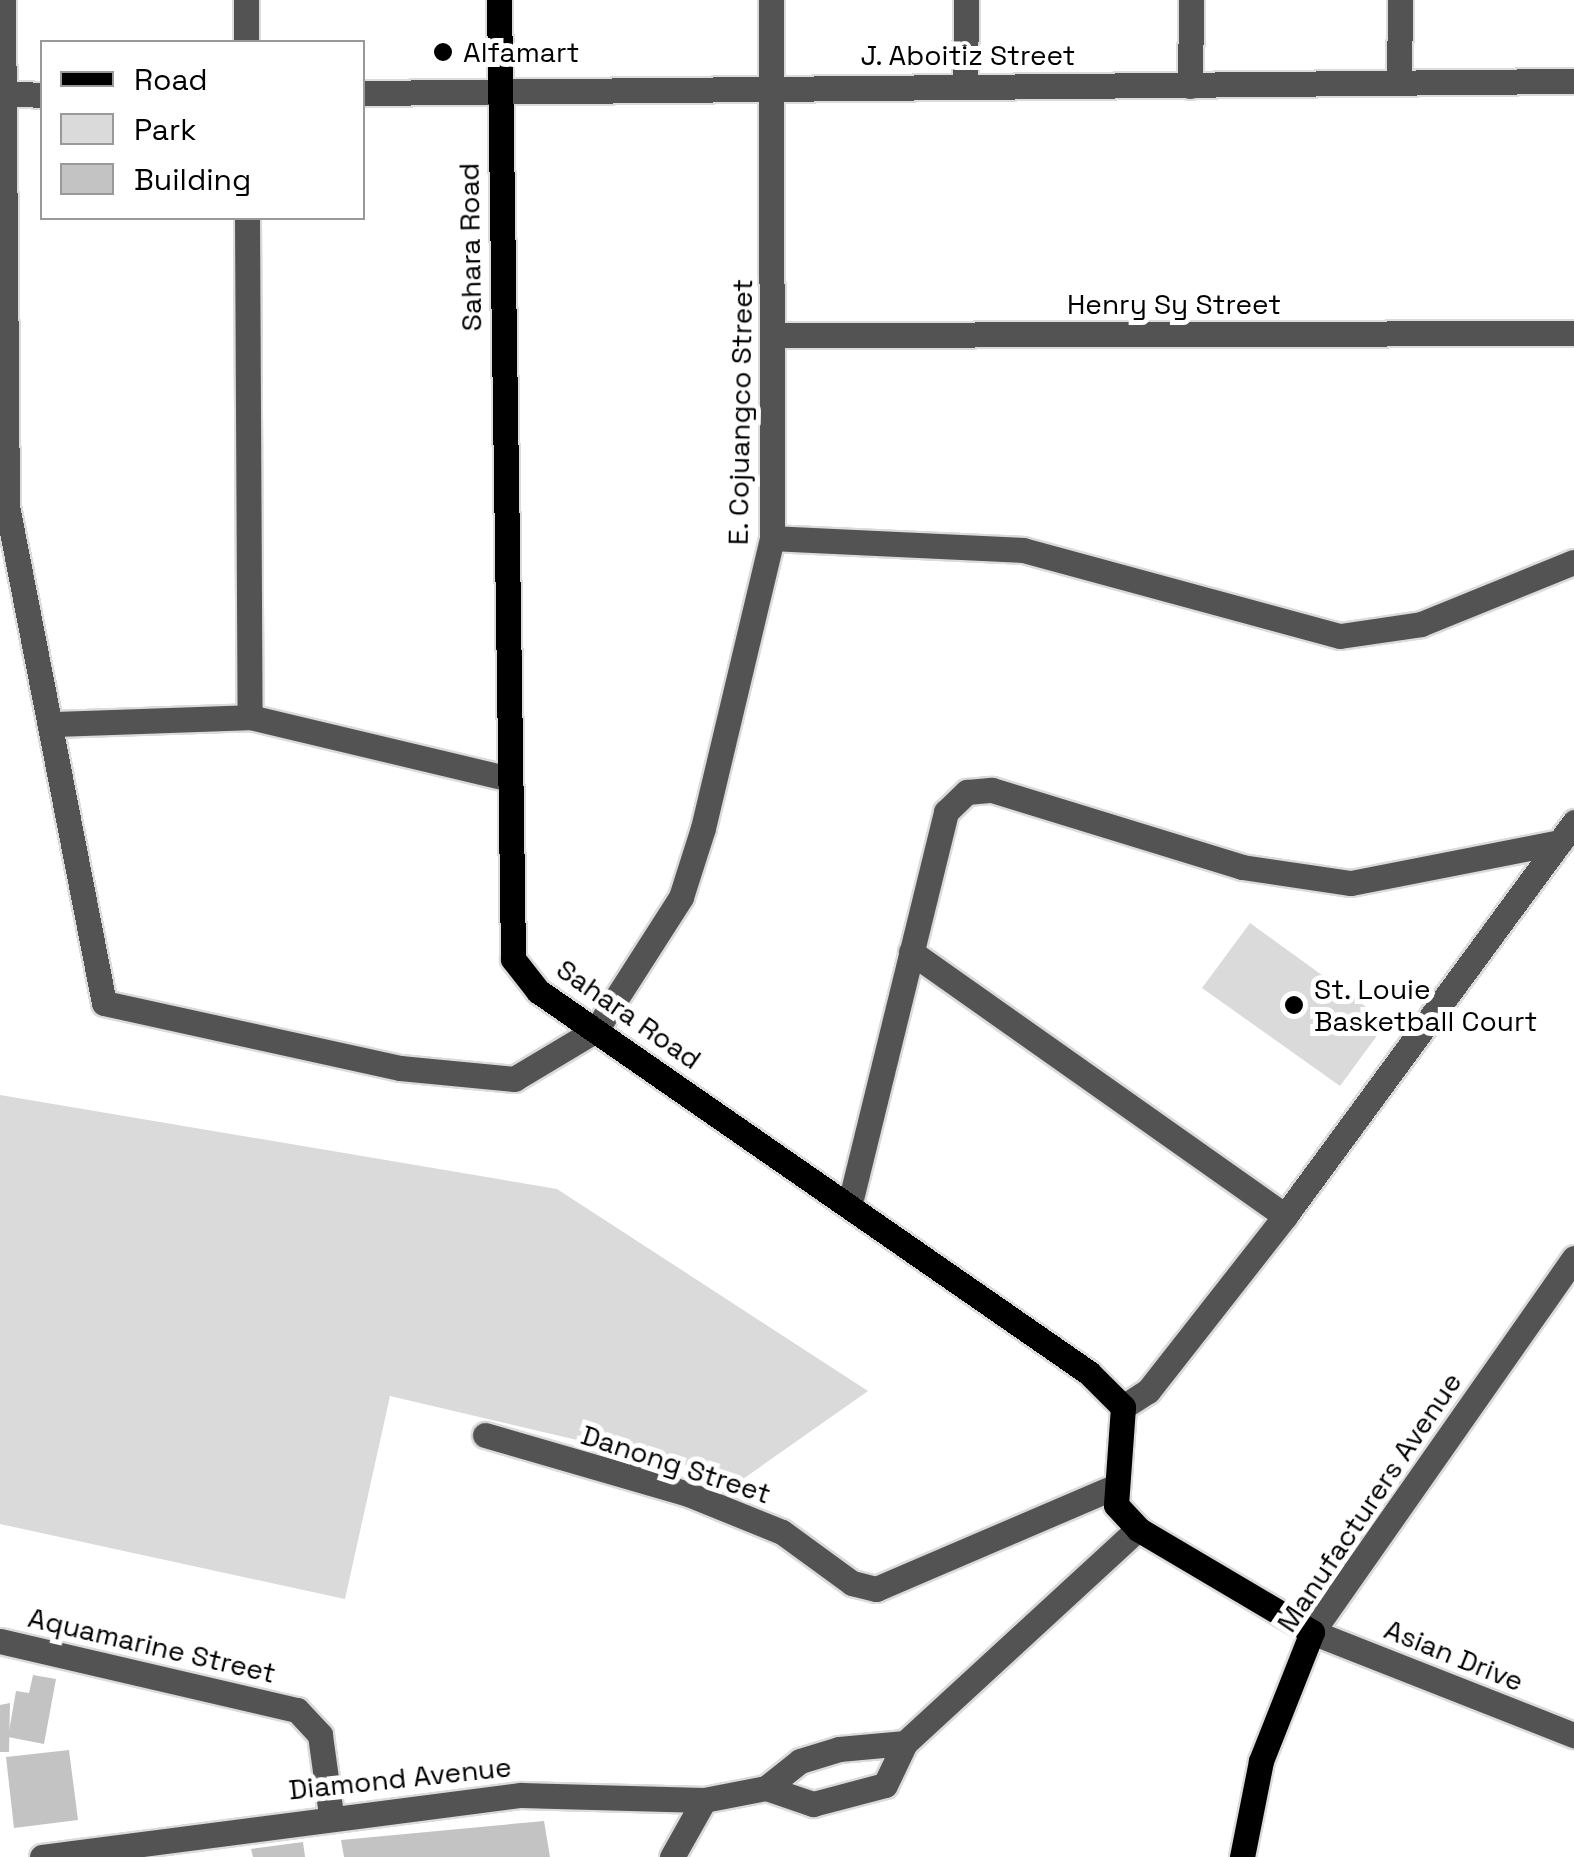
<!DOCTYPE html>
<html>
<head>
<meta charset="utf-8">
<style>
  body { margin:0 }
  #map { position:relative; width:1574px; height:1857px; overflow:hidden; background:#fff; font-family:"Space Grotesk",sans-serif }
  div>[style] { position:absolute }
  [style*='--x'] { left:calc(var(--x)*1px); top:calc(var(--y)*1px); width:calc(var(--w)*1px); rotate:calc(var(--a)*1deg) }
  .green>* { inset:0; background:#dadada }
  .building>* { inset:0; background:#c3c3c3 }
  .roads { filter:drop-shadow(2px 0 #dbdbdb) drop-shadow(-2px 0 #dbdbdb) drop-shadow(0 2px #dbdbdb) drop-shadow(0 -2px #dbdbdb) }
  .minor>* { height:25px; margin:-12.5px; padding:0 12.5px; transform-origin:12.5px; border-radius:12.5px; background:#535353 }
  .major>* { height:25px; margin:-12.5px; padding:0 12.5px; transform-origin:12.5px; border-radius:12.5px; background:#000 }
  .dots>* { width:28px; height:28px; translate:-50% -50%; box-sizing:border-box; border:5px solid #fff; border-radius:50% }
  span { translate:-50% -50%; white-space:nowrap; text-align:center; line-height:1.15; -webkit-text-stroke:10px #fff; paint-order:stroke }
  .poi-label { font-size:28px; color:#000 }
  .left { translate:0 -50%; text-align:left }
  .street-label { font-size:28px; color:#000 }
  .legend { position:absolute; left:40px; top:40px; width:325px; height:180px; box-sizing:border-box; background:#fff; border:2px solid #999; margin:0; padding:12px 18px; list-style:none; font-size:30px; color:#000 }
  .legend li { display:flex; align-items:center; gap:20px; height:50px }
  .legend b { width:50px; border:2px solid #999 }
</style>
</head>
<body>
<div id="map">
  <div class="green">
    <i style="clip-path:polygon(1250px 923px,1387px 1022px,1340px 1086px,1202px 988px)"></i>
    <i style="clip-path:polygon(0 1095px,557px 1189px,868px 1391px,743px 1479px,390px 1396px,345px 1599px,0 1524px)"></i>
  </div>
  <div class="building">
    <i style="clip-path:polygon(33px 1675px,56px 1679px,44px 1744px,8px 1737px,16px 1691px,29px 1693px)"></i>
    <i style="clip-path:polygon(10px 1703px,9px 1752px,0 1752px,0 1705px)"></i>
    <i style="clip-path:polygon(69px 1750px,78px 1820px,14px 1828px,6px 1757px)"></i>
    <i style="clip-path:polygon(544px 1821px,550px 1857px,344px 1857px,341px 1840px)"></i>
    <i style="clip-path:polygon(303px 1842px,305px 1857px,253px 1857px,251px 1849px)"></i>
  </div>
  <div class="roads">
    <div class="minor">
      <i style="--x:3;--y:0;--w:506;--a:89.55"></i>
      <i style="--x:7;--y:506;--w:506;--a:78.96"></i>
      <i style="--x:104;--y:1003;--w:303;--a:12.4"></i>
      <i style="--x:400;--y:1068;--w:115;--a:5.5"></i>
      <i style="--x:514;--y:1079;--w:96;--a:-30.9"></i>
      <i style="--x:596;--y:1030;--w:158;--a:-57.4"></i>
      <i style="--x:681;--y:897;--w:72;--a:-72.3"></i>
      <i style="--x:703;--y:828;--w:298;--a:-76.6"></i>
      <i style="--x:772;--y:538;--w:538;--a:-90.11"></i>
      <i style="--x:246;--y:0;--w:42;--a:90"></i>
      <i style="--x:1399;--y:82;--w:82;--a:-89.3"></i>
      <i style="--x:965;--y:84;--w:84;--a:-89.3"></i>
      <i style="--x:1190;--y:86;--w:86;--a:-89.3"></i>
      <i style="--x:362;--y:93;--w:1212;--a:-0.57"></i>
      <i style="--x:3;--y:94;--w:39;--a:1"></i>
      <i style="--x:247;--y:218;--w:499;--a:89.7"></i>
      <i style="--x:774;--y:335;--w:800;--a:-0.14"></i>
      <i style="--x:772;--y:538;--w:251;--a:2.7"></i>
      <i style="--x:1023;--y:550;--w:328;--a:15.2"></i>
      <i style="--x:1340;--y:636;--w:82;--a:-8.4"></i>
      <i style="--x:1421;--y:624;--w:165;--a:-22.1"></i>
      <i style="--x:53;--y:724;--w:197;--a:-2"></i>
      <i style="--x:250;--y:717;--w:263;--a:13.4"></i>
      <i style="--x:911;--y:952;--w:458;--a:35.2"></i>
      <i style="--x:850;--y:1203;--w:403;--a:-76.2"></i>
      <i style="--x:946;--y:812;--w:29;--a:-44"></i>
      <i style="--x:967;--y:792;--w:25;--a:-5"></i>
      <i style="--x:992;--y:790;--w:262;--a:17.1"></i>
      <i style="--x:1242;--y:867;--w:110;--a:8.4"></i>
      <i style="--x:1351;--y:883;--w:213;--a:-11.1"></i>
      <i style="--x:1574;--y:1258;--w:457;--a:125"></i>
      <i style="--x:1312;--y:1632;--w:282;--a:21.5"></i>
      <i style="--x:1123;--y:1407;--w:30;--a:-33"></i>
      <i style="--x:1148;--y:1391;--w:222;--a:-51.9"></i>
      <i style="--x:1285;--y:1216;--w:489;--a:-53.7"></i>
      <i style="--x:485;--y:1435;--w:211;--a:16.2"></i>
      <i style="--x:688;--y:1494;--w:101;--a:22"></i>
      <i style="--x:782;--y:1532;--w:87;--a:36.1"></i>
      <i style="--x:852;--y:1583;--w:25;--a:14"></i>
      <i style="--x:876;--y:1589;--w:257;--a:-23.2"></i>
      <i style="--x:0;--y:1641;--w:305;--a:13.1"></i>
      <i style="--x:297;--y:1710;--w:34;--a:47"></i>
      <i style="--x:320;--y:1735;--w:80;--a:82.1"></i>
      <i style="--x:766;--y:1788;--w:50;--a:18.8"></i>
      <i style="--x:813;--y:1804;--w:74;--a:-14.8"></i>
      <i style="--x:885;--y:1785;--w:47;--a:-64.5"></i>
      <i style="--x:905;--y:1743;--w:316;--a:-42.6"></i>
      <i style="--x:42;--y:1857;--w:483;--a:-7.4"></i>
      <i style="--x:521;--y:1795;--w:183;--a:1.6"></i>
      <i style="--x:704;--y:1800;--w:63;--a:-11"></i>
      <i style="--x:766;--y:1788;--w:43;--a:-38.5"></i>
      <i style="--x:800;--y:1761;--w:41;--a:-17.1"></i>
      <i style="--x:839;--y:1749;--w:66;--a:-5.2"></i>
      <i style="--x:672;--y:1857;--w:65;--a:-60.7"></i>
    </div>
    <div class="major">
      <i style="--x:499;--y:0;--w:959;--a:89.16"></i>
      <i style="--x:513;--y:959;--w:41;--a:52"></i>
      <i style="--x:538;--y:991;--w:670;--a:34.73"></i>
      <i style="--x:1089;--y:1373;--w:48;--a:45"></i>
      <i style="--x:1123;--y:1407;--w:98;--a:94.1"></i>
      <i style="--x:1116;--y:1505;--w:33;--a:47"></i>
      <i style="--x:1138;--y:1529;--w:202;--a:30.6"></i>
      <i style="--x:1312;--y:1632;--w:139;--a:111.6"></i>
      <i style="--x:1261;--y:1761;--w:98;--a:101.2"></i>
    </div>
  </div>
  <div class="dots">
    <i style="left:443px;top:52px;background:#000"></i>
    <i style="left:1294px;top:1005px;background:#000"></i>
  </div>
  <div class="poi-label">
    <span class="left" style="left:463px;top:52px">Alfamart</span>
    <span class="left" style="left:1314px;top:1005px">St. Louie<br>Basketball Court</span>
  </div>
  <div class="street-label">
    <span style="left:968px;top:55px">J. Aboitiz Street</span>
    <span style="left:470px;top:247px;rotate:-91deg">Sahara Road</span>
    <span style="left:1174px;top:304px">Henry Sy Street</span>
    <span style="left:740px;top:412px;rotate:-89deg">E. Cojuangco Street</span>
    <span style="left:629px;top:1014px;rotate:35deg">Sahara Road</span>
    <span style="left:676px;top:1464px;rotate:18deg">Danong Street</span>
    <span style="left:1369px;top:1502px;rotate:-56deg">Manufacturers Avenue</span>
    <span style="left:152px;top:1645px;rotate:13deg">Aquamarine Street</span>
    <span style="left:1454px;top:1655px;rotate:22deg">Asian Drive</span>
    <span style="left:400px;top:1778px;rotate:-6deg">Diamond Avenue</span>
  </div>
  <ul class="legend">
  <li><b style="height:12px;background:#000"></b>Road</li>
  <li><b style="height:28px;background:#dadada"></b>Park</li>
  <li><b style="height:28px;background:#c3c3c3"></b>Building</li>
  </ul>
</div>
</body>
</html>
